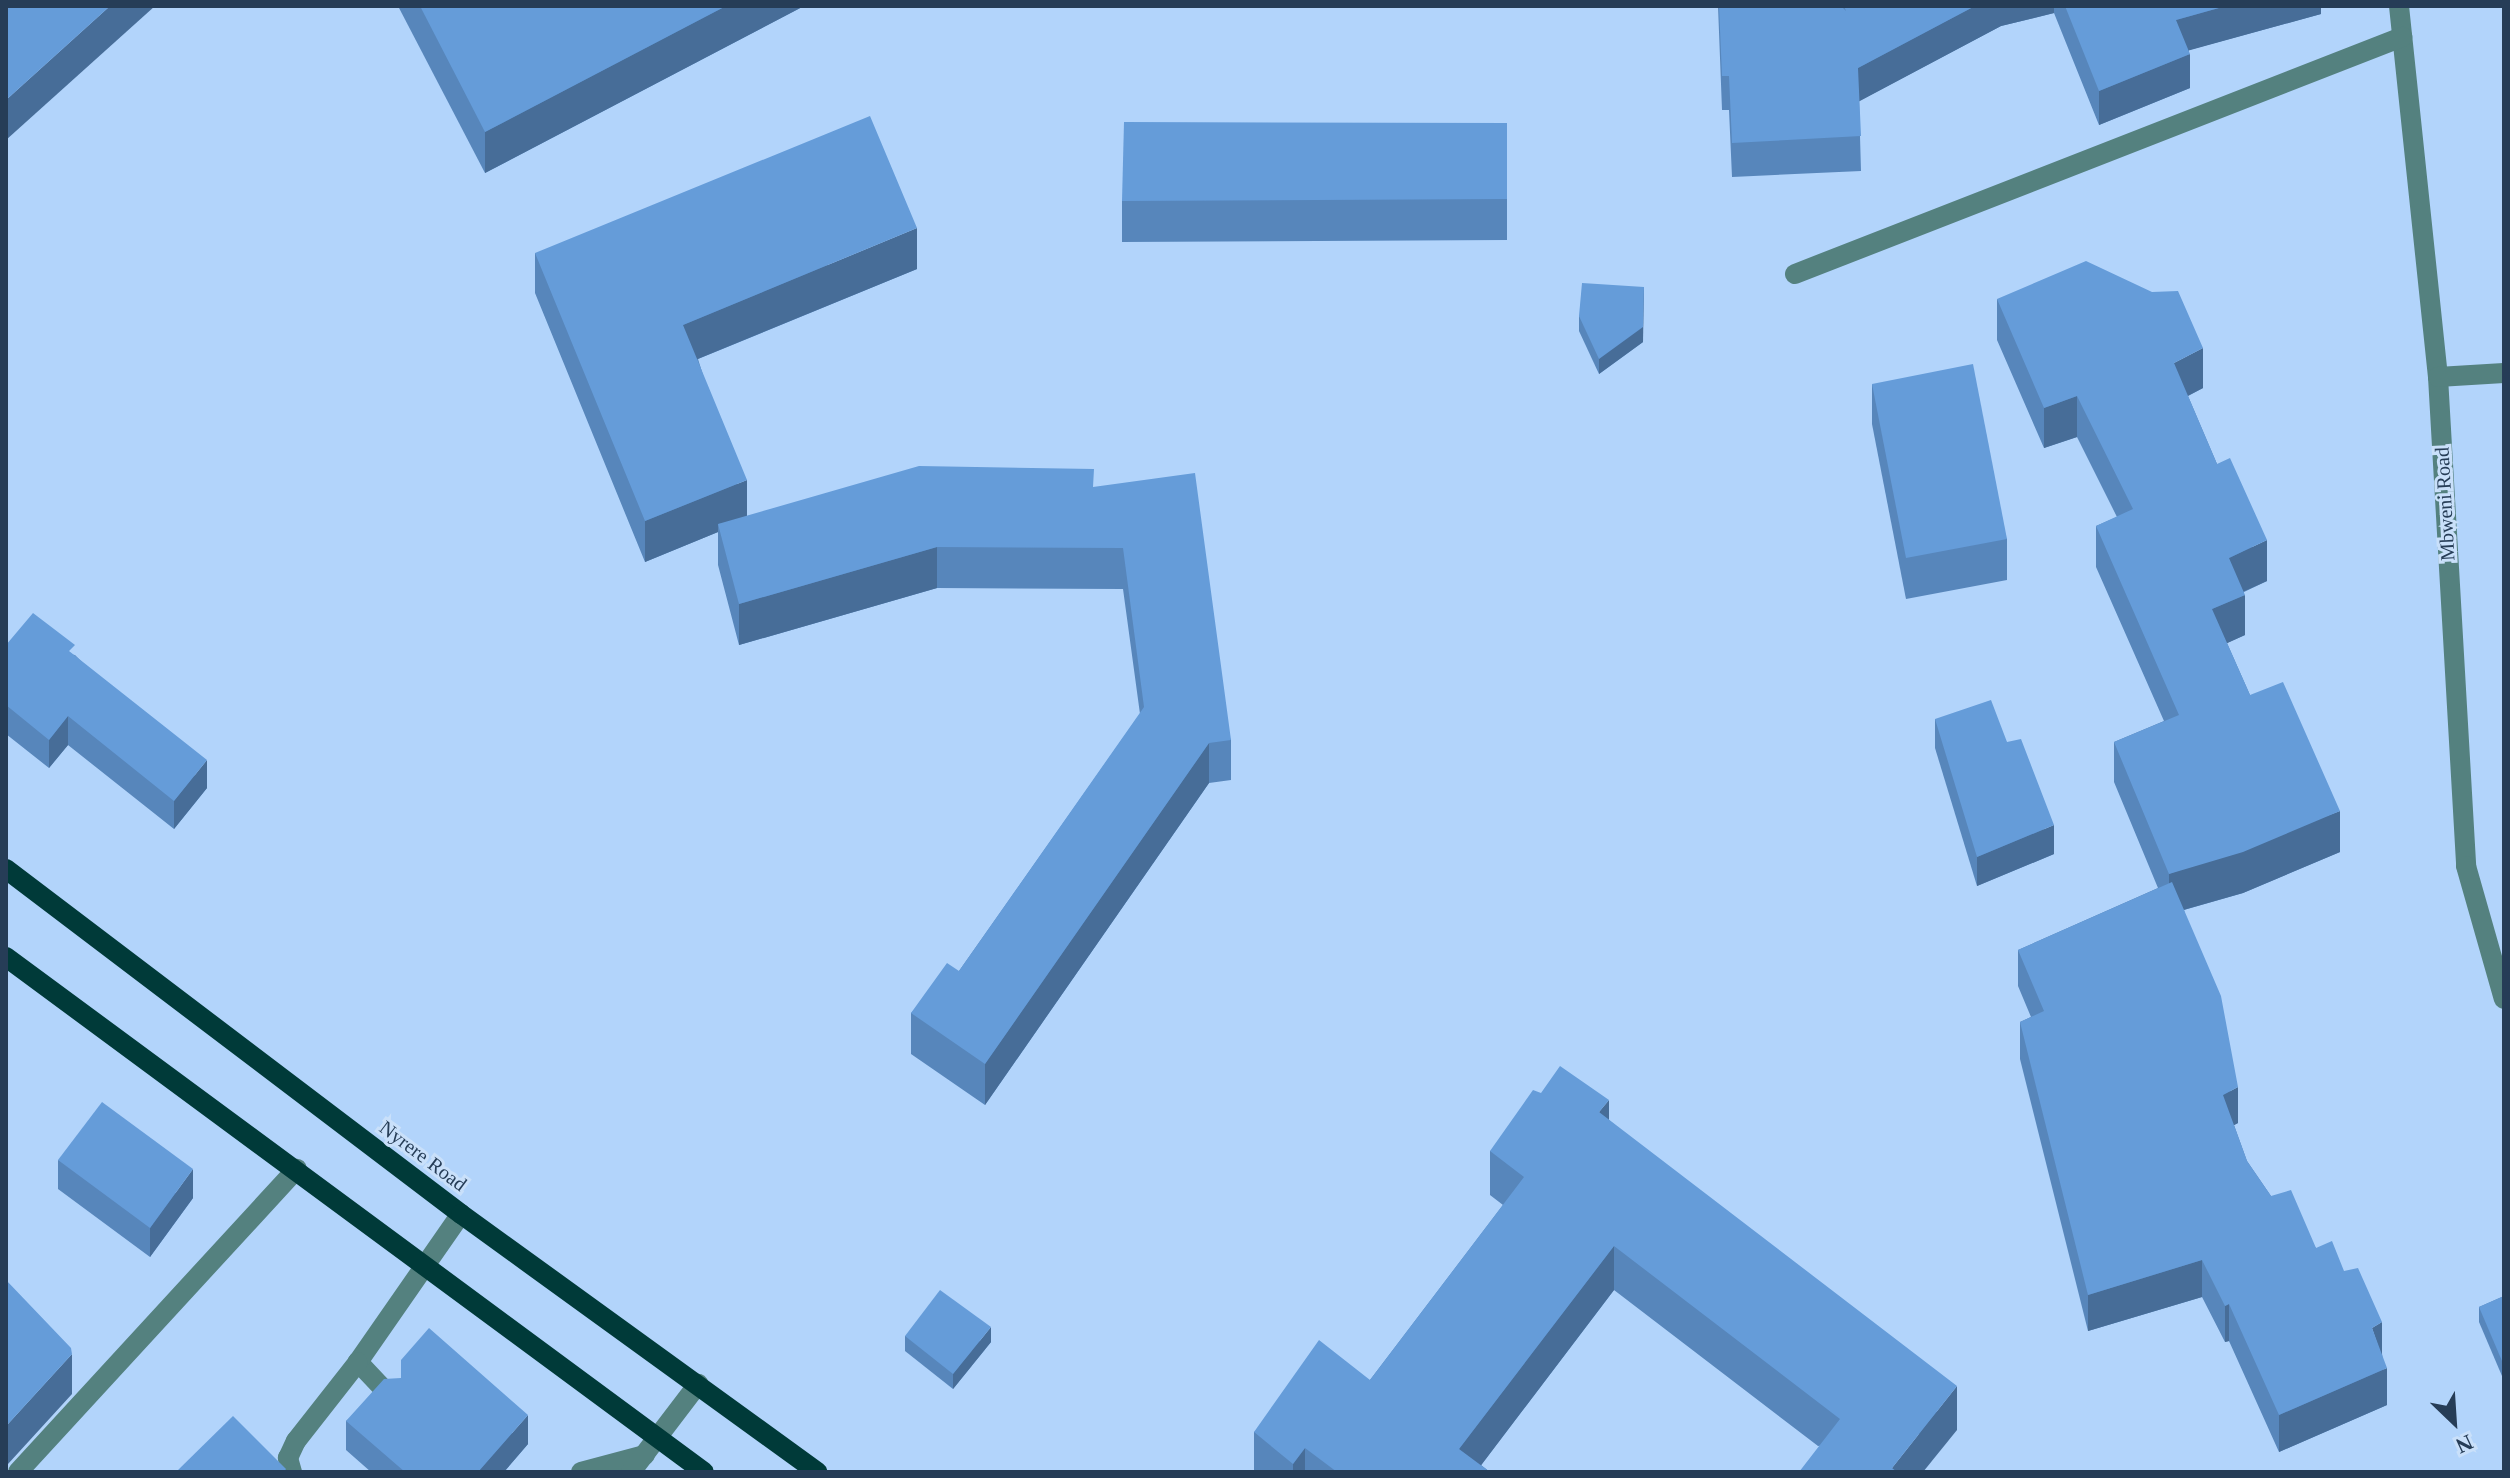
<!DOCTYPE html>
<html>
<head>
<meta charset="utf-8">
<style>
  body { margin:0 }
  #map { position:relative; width:2510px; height:1478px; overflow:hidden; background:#b2d4fb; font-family:"Times New Roman",serif }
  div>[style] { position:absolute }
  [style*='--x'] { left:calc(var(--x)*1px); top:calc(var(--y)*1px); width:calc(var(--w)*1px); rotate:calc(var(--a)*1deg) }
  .minor>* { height:20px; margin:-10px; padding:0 10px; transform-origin:10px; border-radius:10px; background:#54817f }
  .major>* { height:20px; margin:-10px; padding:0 10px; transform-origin:10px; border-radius:10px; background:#003a39 }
  .wall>* { inset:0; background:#5786bb }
  .shaded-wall>* { inset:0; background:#476d98 }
  .building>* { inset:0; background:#659cd9 }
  span { translate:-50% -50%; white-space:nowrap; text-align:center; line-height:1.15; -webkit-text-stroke:6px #c9e0fa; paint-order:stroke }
  .street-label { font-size:20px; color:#263d57 }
  .frame { position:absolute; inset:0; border:8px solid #263d57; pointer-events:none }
  .north { position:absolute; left:2414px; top:1382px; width:80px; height:80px; -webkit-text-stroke:6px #c9e0fa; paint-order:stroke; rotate:155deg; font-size:22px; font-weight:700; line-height:32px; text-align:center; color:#263d57 }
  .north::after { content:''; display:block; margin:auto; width:28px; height:36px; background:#263d57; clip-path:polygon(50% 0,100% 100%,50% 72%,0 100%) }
</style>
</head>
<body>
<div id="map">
  <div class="minor">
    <i style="--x:2399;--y:6;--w:373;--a:84"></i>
    <i style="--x:2438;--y:377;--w:490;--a:86.7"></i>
    <i style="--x:2466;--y:866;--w:138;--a:74.1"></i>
    <i style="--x:1795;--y:274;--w:652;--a:-21.33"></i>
    <i style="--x:2438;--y:377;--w:66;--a:-3.5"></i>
    <i style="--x:392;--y:1398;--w:50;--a:-133.4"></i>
    <i style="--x:358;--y:1362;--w:180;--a:-55.2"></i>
    <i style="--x:18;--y:1472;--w:412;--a:-47.4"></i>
    <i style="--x:292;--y:1472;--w:15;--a:-106"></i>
    <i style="--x:288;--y:1458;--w:19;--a:-65"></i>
    <i style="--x:296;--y:1441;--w:100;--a:-51.9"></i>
    <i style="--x:581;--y:1472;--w:66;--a:-14.9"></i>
    <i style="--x:631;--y:1472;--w:111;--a:-52.7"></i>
  </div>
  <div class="major">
    <i style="--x:6;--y:869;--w:571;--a:37.17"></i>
    <i style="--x:461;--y:1214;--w:440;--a:35.9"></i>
    <i style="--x:6;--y:957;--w:867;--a:36.42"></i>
  </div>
  <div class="wall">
    <i style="clip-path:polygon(398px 6px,804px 6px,485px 173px)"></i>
    <i style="clip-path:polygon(1718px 6px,2321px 6px,2321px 14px,2189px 50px,2190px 88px,2099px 125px,2054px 13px,2001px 26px,1859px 101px,1861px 171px,1732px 177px,1729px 110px,1722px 110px)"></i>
    <i style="clip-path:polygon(1507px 123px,1507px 240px,1122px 242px,1122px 201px)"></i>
    <i style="clip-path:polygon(535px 253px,917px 269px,698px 359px,747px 516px,1094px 487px,1231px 740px,1231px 780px,1209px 783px,985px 1105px,911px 1054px,911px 1013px,959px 971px,1140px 714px,1123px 589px,937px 588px,739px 645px,718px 565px,718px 532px,645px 562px,535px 293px)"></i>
    <i style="clip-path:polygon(1997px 299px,2203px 388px,2188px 396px,2267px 581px,2244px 592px,2245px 635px,2227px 643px,2250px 695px,2340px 852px,2243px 893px,2184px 910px,2238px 1123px,2234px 1125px,2247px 1161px,2271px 1196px,2316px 1248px,2382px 1353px,2387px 1405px,2279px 1452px,2229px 1341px,2225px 1342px,2202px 1297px,2088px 1331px,2020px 1059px,2020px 1022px,2031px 1017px,2018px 986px,2018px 950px,2158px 888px,2114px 782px,2114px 742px,2164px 721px,2096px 567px,2096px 526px,2117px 517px,2077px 437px,2044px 448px,1997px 340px)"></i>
    <i style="clip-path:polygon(1579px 316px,1643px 342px,1599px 374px,1579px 331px)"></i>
    <i style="clip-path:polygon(1872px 384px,2007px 539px,2007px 580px,1906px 599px,1872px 424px)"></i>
    <i style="clip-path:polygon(6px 645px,75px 655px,207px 788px,174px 829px,68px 745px,49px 768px,6px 734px)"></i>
    <i style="clip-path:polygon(1935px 719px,2007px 742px,2054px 854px,1977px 886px,1935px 748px)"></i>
    <i style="clip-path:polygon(1609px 1120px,1957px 1430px,1818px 1446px,1614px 1290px,1481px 1465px,1490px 1472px,1254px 1472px,1254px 1432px,1370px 1380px,1503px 1205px,1490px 1195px,1490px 1151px)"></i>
    <i style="clip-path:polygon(58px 1160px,193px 1198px,150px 1257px,58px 1189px)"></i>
    <i style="clip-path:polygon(2504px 1296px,2504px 1376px,2502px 1376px,2479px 1322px,2479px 1307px)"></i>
    <i style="clip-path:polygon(905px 1336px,991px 1342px,953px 1389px,905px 1351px)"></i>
    <i style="clip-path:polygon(401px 1360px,528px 1444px,504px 1472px,371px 1472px,346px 1450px,346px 1421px,401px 1378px)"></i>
  </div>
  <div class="shaded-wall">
    <i style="clip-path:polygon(110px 6px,155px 6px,6px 140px,6px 100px)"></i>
    <i style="clip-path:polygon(726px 6px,804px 6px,485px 173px,485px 132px)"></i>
    <i style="clip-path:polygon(1975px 6px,2054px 6px,2054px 13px,2001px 26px,1858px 102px,1858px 68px)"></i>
    <i style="clip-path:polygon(2226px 6px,2321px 6px,2321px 14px,2176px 54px,2176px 20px)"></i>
    <i style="clip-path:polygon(2190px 54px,2190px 88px,2099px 125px,2099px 91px)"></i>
    <i style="clip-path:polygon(917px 228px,917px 269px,683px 365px,683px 325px)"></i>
    <i style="clip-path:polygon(1644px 287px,1643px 342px,1599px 374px,1599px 359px)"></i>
    <i style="clip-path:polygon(2203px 348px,2203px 388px,2174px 403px,2174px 363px)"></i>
    <i style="clip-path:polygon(2077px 396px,2077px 437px,2044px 448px,2044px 408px)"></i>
    <i style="clip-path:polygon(747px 480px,747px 520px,718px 524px,718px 532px,645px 562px,645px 521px)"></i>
    <i style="clip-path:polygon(2267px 540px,2267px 581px,2229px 598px,2229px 558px)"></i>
    <i style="clip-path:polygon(937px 547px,937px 588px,739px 645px,739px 604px)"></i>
    <i style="clip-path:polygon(2245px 595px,2245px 635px,2212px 650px,2212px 609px)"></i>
    <i style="clip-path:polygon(68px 716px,68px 745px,49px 768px,49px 740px)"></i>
    <i style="clip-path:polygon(1209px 743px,1209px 783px,985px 1105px,985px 1064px)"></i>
    <i style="clip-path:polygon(207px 760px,207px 788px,174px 829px,174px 801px)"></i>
    <i style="clip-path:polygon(2340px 811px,2340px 852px,2243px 893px,2169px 914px,2169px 874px)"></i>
    <i style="clip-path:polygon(2054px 825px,2054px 854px,1977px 886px,1977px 857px)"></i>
    <i style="clip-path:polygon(2238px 1087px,2238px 1123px,2223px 1131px,2223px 1095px)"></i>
    <i style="clip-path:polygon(1609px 1100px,1609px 1144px,1599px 1112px)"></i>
    <i style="clip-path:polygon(193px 1169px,193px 1198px,150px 1257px,150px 1228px)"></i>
    <i style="clip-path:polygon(1614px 1246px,1614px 1290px,1476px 1472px,1459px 1449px)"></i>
    <i style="clip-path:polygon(2202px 1260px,2202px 1297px,2088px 1331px,2088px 1295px)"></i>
    <i style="clip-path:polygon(2229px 1304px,2229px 1341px,2225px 1342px,2225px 1306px)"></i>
    <i style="clip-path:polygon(2382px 1322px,2382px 1358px,2372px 1328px)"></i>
    <i style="clip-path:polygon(991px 1327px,991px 1342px,953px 1389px,953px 1374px)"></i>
    <i style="clip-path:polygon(72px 1354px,72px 1394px,8px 1464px,8px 1472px,6px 1472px,6px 1440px,8px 1424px)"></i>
    <i style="clip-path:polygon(2502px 1361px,2504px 1361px,2504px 1376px,2502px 1376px)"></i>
    <i style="clip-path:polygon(2387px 1368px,2387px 1405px,2279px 1452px,2279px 1415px)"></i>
    <i style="clip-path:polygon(1957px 1386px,1957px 1430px,1923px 1472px,1892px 1472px,1892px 1468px)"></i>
    <i style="clip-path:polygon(528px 1415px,528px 1444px,504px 1472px,478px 1472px)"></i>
    <i style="clip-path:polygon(1305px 1448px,1305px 1472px,1293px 1472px,1293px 1464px)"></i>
  </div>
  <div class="building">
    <i style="clip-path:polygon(6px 6px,110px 6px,6px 100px)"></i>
    <i style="clip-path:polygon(420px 6px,726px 6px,485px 132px)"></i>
    <i style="clip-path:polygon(1719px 6px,1841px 6px,1846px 11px,1844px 6px,1975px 6px,1858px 68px,1861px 136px,1732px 143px,1729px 76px,1722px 76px)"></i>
    <i style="clip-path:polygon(2065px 6px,2226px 6px,2176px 20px,2190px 54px,2099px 91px)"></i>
    <i style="clip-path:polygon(870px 116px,917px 228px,683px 325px,747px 480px,645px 521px,535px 253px)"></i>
    <i style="clip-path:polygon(1124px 122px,1507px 123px,1507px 199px,1122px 201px)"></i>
    <i style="clip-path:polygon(2086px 261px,2152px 292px,2178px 291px,2203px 348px,2174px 363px,2217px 464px,2230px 458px,2267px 540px,2229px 558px,2245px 595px,2212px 609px,2250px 695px,2283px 682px,2340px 811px,2243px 852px,2169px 874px,2114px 742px,2179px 715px,2096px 526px,2133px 509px,2077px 396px,2044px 408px,1997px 299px)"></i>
    <i style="clip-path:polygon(1582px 283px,1644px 287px,1643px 327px,1599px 359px,1579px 316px)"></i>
    <i style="clip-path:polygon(1973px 364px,2007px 539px,1906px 558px,1872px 384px)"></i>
    <i style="clip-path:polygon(919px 466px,1094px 469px,1093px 487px,1195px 473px,1231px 740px,1209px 743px,985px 1064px,911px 1013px,947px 963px,959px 971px,1144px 707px,1123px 548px,937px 547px,739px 604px,718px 524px)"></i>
    <i style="clip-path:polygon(33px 613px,75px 645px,69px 651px,207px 760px,174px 801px,68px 716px,49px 740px,6px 705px,6px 645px)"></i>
    <i style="clip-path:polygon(1991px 700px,2007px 742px,2021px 739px,2054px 825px,1977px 857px,1935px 719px)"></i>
    <i style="clip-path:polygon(2172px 882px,2221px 996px,2238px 1087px,2223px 1095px,2247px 1161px,2271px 1196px,2291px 1190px,2316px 1248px,2332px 1241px,2344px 1271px,2358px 1268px,2382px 1322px,2372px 1328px,2387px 1368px,2279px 1415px,2229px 1304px,2225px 1306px,2202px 1260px,2088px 1295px,2020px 1022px,2044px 1011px,2018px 950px)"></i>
    <i style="clip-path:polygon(1560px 1066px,1609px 1100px,1599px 1112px,1957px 1386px,1892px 1468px,1897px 1472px,1799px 1472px,1840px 1419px,1614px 1246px,1459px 1449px,1490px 1472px,1337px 1472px,1305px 1448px,1293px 1464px,1254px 1432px,1319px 1340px,1370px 1380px,1524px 1177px,1490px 1151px,1533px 1090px,1541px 1093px)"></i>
    <i style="clip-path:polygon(102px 1102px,193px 1169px,150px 1228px,58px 1160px)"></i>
    <i style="clip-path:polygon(6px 1280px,71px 1348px,72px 1354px,8px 1424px,6px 1440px)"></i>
    <i style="clip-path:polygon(940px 1290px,991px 1327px,953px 1374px,905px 1336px)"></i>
    <i style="clip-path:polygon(2504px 1296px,2504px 1361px,2502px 1361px,2479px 1307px)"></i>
    <i style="clip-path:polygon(429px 1328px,528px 1415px,478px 1472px,405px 1472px,346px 1421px,384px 1379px,401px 1378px,401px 1360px)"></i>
    <i style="clip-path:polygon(233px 1416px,286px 1469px,284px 1472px,176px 1472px)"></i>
  </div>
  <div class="street-label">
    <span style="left:2445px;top:504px;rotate:-93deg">Mbweni Road</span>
    <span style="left:423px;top:1156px;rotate:37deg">Nyrere Road</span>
  </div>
  <div class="frame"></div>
  <div class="north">N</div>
</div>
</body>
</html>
